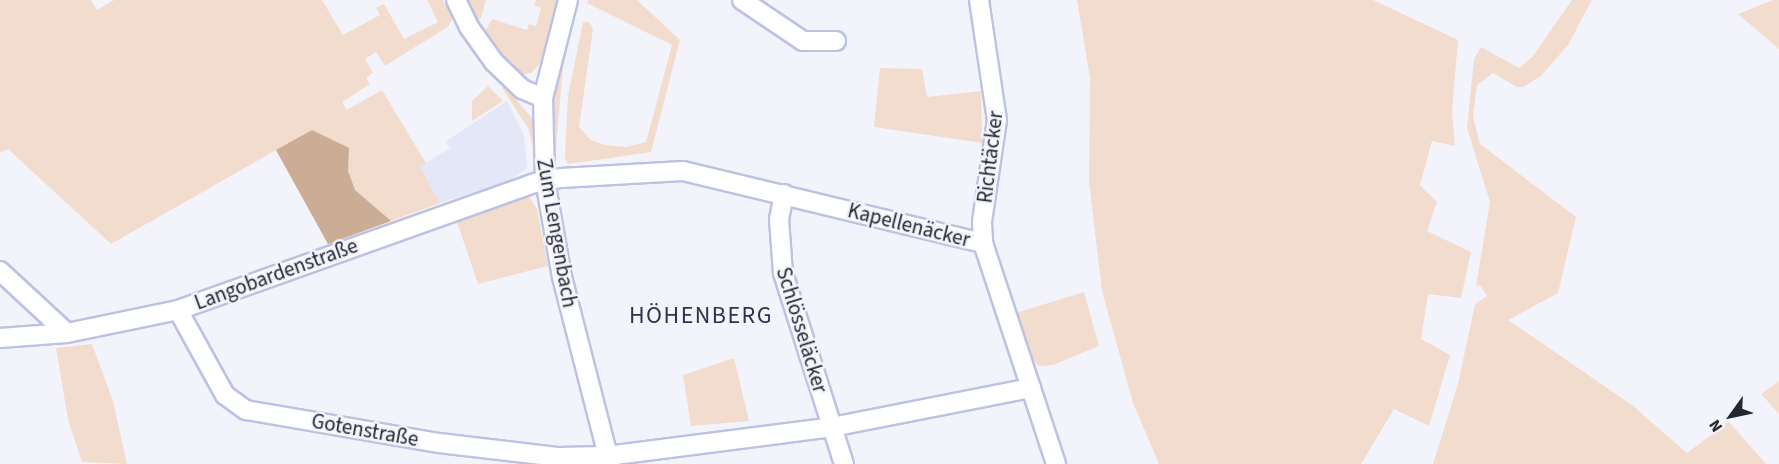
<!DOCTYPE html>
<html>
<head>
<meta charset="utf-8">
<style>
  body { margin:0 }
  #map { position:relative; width:1779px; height:464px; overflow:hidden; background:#f3f4fb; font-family:"Source Sans 3",sans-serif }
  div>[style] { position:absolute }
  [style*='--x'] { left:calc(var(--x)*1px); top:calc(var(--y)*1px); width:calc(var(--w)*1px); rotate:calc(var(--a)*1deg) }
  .built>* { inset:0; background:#e4e7f8 }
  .green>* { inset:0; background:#f2dccd }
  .forest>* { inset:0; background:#cbac95 }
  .roads { filter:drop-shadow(2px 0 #bdc2e3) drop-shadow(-2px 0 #bdc2e3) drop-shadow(0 2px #bdc2e3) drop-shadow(0 -2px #bdc2e3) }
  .minor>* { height:18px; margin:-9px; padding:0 9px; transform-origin:9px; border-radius:9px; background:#fff }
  span { translate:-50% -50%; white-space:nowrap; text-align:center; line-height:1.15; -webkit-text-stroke:5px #f3f4fb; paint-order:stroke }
  .street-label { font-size:21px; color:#242632 }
  .quarter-label { font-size:24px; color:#2f324d; letter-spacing:1.5px }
  .north { position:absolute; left:1701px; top:386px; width:60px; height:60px; -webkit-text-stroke:4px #f3f4fb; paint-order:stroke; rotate:237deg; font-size:16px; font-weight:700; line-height:24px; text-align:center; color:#242632 }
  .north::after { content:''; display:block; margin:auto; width:21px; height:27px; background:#242632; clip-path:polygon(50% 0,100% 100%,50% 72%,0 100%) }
</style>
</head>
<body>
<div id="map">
  <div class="built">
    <i style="clip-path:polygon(507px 101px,524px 135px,527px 168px,508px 182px,440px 203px,419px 167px,450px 148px,446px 141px)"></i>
  </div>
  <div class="green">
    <i style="clip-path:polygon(0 0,91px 0,97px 10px,114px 0,322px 0,343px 35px,380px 15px,376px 8px,384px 4px,404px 39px,438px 22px,427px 0,443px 0,452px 19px,449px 26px,385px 66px,376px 52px,365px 59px,373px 73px,366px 78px,370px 84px,342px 102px,347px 110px,382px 90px,426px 163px,420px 167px,440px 203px,328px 244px,276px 150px,111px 244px,8px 149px,0 153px)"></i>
    <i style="clip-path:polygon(463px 0,486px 0,481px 18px,474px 23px)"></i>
    <i style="clip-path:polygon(536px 0,559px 0,542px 61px,531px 73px,519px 75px,482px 37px,492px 19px,527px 30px,529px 24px,536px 26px,541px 8px,534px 5px)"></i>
    <i style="clip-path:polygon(588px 0,637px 0,680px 40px,651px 152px,568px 164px,565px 157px,568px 96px,583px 22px,589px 22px,593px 29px,579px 127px,591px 140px,605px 145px,626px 147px,646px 142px,672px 45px,587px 3px)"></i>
    <i style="clip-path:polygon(1077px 0,1373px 0,1458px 40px,1452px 110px,1455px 146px,1432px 141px,1420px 185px,1437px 202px,1427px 231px,1471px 252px,1461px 298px,1428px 294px,1421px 339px,1450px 355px,1429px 426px,1394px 409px,1361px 464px,1159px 464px,1133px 403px,1102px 291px,1089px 182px,1090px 78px)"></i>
    <i style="clip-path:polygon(1572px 0,1592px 0,1568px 45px,1541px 76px,1523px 87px,1517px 87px,1493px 73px,1477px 85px,1473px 116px,1480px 144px,1576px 217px,1558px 293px,1508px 320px,1632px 405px,1687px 453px,1729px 422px,1766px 464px,1433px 464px,1458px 384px,1475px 304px,1487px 296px,1480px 285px,1476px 286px,1490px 202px,1467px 128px,1474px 59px,1481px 47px,1519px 68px,1533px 56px)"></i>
    <i style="clip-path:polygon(1773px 0,1779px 0,1779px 49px,1738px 14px)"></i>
    <i style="clip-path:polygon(569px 23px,572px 27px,563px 67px,555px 160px,553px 105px)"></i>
    <i style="clip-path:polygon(880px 68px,922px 69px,927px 97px,981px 91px,982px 143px,874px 127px)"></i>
    <i style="clip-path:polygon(488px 86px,503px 101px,472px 121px,472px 101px)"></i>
    <i style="clip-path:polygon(504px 86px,532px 118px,535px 156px,528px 128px,502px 88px)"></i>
    <i style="clip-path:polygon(521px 196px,530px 198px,537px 209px,548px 266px,478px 284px,456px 219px)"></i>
    <i style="clip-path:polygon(1084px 292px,1099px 346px,1053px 365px,1039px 366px,1031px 358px,1016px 313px)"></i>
    <i style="clip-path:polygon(92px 344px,113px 401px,127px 464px,82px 462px,68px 420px,56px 348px)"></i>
    <i style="clip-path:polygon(734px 358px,749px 421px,691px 426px,683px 375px)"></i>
    <i style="clip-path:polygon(1779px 381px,1779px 414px,1761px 394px)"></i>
  </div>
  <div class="forest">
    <i style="clip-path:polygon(312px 130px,349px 148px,348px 171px,355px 190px,391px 221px,328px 244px,276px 150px)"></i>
  </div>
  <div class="roads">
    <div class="minor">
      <i style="--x:456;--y:0;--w:30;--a:64"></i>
      <i style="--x:469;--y:27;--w:43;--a:54.5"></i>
      <i style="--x:494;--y:62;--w:39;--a:44"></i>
      <i style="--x:522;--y:89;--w:23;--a:23"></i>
      <i style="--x:568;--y:0;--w:101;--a:104.3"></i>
      <i style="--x:543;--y:98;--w:82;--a:88.6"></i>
      <i style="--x:545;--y:180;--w:98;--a:80.1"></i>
      <i style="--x:562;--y:277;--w:193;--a:75.6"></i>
      <i style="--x:742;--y:0;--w:73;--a:33.9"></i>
      <i style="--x:803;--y:41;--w:33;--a:0"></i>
      <i style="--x:979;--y:0;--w:121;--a:81.5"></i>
      <i style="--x:997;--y:120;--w:103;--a:98.4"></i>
      <i style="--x:982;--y:222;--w:21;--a:87"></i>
      <i style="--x:983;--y:243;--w:233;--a:71.7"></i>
      <i style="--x:784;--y:194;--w:25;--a:101"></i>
      <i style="--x:779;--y:219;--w:54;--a:85.8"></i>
      <i style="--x:783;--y:273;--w:201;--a:72.3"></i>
      <i style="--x:0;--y:271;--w:91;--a:42.8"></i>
      <i style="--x:178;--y:310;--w:97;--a:61.1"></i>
      <i style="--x:225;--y:395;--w:26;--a:36"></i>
      <i style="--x:246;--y:410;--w:196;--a:9.7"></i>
      <i style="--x:439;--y:443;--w:121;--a:6.7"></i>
      <i style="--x:559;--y:457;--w:48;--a:-1.2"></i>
      <i style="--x:607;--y:456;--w:227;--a:-7.3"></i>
      <i style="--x:832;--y:427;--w:203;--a:-11.1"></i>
      <i style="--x:0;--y:338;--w:67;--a:-4.3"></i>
      <i style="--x:67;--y:333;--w:113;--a:-11.7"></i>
      <i style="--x:178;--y:310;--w:379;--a:-19.6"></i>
      <i style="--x:535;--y:183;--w:26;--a:-11"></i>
      <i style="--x:561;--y:178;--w:122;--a:-3.3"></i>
      <i style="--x:683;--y:171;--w:309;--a:13.5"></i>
    </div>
  </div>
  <div class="street-label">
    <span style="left:990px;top:157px;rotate:-83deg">Richtäcker</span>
    <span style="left:909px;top:225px;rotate:14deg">Kapellenäcker</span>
    <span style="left:557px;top:233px;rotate:80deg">Zum Lengenbach</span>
    <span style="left:276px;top:274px;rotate:-20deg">Langobardenstraße</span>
    <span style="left:802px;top:330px;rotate:73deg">Schlösseläcker</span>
    <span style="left:365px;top:430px;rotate:10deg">Gotenstraße</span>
  </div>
  <div class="quarter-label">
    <span style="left:701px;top:316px">HÖHENBERG</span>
  </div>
  <div class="north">N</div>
</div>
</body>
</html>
